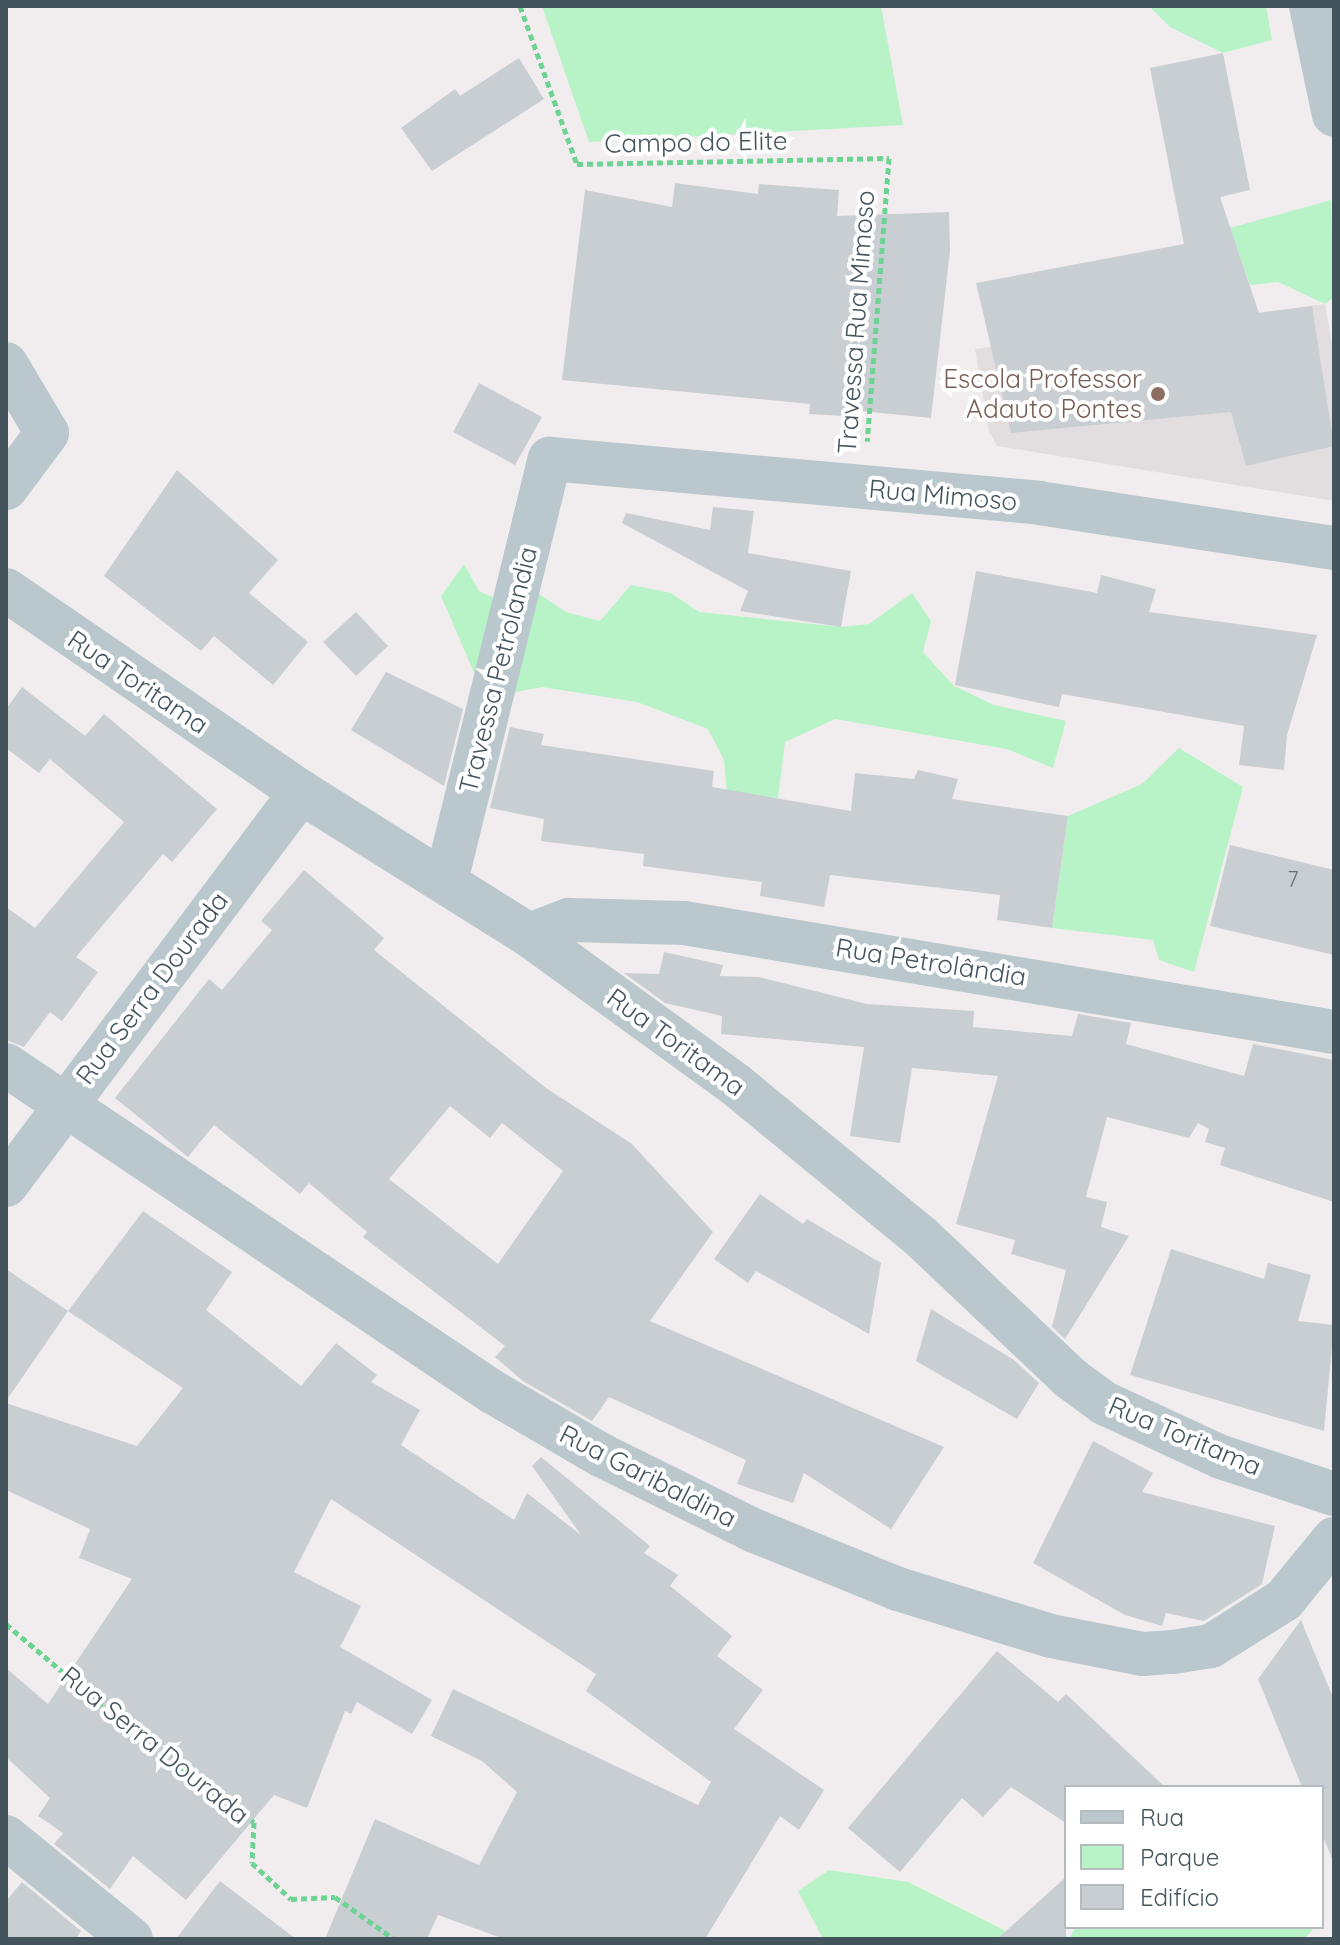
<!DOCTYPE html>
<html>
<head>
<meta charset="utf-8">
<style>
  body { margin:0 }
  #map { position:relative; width:1340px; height:1945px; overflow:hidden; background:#f1edee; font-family:Quicksand,sans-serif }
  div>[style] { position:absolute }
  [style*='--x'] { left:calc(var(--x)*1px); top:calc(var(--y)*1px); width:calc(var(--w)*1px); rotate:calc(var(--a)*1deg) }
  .education>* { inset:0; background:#e2dee0 }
  .green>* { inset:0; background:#b7f3c7 }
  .building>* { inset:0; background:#c9ced3 }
  .path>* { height:5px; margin-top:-2.5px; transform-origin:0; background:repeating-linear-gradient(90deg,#6cd393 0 6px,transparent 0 10px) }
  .minor>* { height:44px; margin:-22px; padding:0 22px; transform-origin:22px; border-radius:22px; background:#bac8ce }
  .dots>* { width:22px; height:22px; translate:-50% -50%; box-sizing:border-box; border:4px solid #fff; border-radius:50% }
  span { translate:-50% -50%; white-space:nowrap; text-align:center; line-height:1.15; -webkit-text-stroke:8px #fff; paint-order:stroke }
  .number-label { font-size:22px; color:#65727a }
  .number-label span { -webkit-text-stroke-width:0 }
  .street-label { font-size:26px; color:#44545d }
  .education-label { font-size:26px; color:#785e54 }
  .right { translate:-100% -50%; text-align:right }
  .frame { position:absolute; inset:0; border:8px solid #44545d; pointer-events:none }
  .legend { position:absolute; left:1064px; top:1785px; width:260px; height:144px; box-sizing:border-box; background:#fff; border:2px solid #b4bbbe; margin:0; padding:10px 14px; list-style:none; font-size:24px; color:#44545d }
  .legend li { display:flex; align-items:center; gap:16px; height:40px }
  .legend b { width:40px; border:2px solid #b4bbbe }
</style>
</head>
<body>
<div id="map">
  <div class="education">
    <i style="clip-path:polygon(1325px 304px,1334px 356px,1334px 501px,997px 446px,989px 432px,975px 349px)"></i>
  </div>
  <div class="green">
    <i style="clip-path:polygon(542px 6px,881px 6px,903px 125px,589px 142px)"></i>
    <i style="clip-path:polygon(1149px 6px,1266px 6px,1272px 40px,1223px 53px,1170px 27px)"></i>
    <i style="clip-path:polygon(1331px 200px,1334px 297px,1325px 304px,1278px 282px,1250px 285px,1230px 228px)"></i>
    <i style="clip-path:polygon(464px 564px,479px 591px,511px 605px,527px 586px,566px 612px,600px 621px,631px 585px,671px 593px,699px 612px,841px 627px,869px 624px,912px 593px,931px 621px,923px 652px,954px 686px,994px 705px,1066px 721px,1053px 768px,1007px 749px,835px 719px,785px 742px,778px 798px,727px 795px,724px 760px,708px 729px,637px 702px,542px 687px,485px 698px,441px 596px)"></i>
    <i style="clip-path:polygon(1179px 748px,1243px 787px,1194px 972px,1159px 960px,1153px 940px,1052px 928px,1068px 816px,1142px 784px)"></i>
    <i style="clip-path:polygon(829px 1870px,908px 1882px,1022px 1939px,823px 1939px,798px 1891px)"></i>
    <i style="clip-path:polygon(1076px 1927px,1315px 1927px,1304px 1939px,1068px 1939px)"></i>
  </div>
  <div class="building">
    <i style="clip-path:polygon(1223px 53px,1250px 190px,1220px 197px,1259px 313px,1312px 306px,1334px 446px,1246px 466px,1231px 412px,1011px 433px,976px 283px,1184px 244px,1150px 68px)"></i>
    <i style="clip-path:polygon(519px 58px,544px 99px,432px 171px,401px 128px,455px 89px,460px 96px)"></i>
    <i style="clip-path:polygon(675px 183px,758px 194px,759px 184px,839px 190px,837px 216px,949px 212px,950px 251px,931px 418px,861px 411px,860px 417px,809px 414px,810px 404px,562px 380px,585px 190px,672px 207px)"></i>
    <i style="clip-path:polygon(479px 383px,542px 417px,515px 465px,453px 432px)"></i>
    <i style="clip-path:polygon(177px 470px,278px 560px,249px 593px,308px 642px,273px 685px,214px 636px,201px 651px,104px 576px)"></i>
    <i style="clip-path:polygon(713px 507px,754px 511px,748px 553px,851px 571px,841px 627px,740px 611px,748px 591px,622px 523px,626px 513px,710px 530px)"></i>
    <i style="clip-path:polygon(976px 571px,1097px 593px,1101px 575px,1156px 589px,1149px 612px,1317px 635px,1287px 735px,1284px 770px,1239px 765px,1244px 726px,1062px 694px,1059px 707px,955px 685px)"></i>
    <i style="clip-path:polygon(356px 612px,388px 646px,356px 676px,323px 642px)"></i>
    <i style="clip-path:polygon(386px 672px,463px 709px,444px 786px,351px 730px)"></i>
    <i style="clip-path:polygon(22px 687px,85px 736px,104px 714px,217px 809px,172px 862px,163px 854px,76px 957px,98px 972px,62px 1021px,50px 1012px,24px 1047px,6px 1040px,6px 907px,35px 928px,124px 822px,50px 759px,39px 773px,6px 748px,6px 709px)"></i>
    <i style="clip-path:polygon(510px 727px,544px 734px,541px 745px,714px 771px,712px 787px,851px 811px,855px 773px,914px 779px,918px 770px,958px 779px,952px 799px,1068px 816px,1052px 928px,997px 920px,1000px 895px,830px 875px,824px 907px,760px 896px,762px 882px,643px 866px,644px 854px,541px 841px,544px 819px,490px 808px)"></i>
    <i style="clip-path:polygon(1230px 845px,1334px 870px,1334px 955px,1210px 926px)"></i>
    <i style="clip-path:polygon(evenodd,304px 870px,384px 938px,374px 950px,546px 1088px,632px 1144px,713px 1232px,650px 1321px,944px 1447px,891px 1529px,804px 1473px,793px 1503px,737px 1484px,746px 1460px,609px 1397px,592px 1421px,523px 1381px,495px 1357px,505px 1346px,363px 1237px,367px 1232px,309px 1183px,300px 1194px,214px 1125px,188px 1157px,115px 1098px,209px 979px,222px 990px,272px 930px,261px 921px,304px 870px,450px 1106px,490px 1138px,502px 1123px,563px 1171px,498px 1264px,389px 1179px,450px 1106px)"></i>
    <i style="clip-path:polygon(664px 952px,723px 965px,720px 976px,759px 977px,867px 1004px,974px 1011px,973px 1027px,1072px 1036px,1078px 1014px,1131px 1023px,1126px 1044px,1244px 1076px,1253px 1044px,1334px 1060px,1334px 1202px,1220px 1165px,1225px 1148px,1205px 1142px,1209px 1129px,1198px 1123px,1189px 1138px,1107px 1117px,1086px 1197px,1107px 1202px,1101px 1227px,1129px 1236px,1065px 1339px,1052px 1327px,1066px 1270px,1011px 1254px,1015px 1240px,956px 1224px,998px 1076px,912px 1068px,900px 1143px,850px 1136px,864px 1047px,721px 1034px,722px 1016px,665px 1003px,624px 973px,659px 974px)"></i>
    <i style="clip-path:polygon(760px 1194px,803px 1224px,807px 1219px,881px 1263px,869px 1334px,756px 1271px,748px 1283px,714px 1259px)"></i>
    <i style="clip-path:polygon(143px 1211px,232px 1272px,206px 1310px,301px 1386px,336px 1343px,377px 1375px,371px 1382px,420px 1410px,401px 1445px,514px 1520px,527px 1493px,581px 1535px,532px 1466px,541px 1457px,650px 1546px,644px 1553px,678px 1575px,670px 1586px,732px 1636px,717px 1656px,763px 1690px,734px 1729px,824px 1790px,799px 1830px,780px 1816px,705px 1939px,504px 1939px,438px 1915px,427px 1939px,325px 1939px,375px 1819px,479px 1865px,517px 1792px,482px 1761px,431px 1736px,453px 1689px,698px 1805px,711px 1782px,586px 1691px,596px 1674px,331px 1499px,294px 1572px,361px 1606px,340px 1647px,432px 1700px,412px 1734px,357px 1702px,351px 1714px,345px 1711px,307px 1808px,274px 1795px,186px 1900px,133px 1856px,110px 1889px,54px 1844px,63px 1833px,38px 1816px,50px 1798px,6px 1757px,6px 1668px,48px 1704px,132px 1579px,79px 1558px,90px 1529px,6px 1490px,6px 1403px,137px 1446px,183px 1388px,68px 1311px)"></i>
    <i style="clip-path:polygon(1171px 1249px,1264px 1279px,1268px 1263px,1311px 1275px,1298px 1321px,1334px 1325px,1324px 1431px,1130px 1375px)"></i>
    <i style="clip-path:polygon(6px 1269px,68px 1311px,6px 1401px)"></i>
    <i style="clip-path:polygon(931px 1309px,1014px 1360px,1039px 1383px,1017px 1419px,916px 1361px)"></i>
    <i style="clip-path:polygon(1093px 1441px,1153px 1473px,1142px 1492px,1275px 1526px,1262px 1584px,1204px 1621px,1166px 1613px,1162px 1626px,1125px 1615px,1033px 1563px)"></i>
    <i style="clip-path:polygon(1301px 1620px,1334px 1700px,1333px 1861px,1322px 1834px,1322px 1787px,1302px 1787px,1258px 1679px)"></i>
    <i style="clip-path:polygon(997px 1651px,1058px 1702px,1066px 1694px,1165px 1787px,1066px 1787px,1066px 1823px,1011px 1787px,983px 1817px,962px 1798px,900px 1872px,848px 1828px)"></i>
    <i style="clip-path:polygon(1066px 1877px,1066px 1939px,997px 1939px)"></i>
    <i style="clip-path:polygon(220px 1881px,296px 1939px,176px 1939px)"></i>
    <i style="clip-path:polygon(22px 1882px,81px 1931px,76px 1939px,6px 1939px,6px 1901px)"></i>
  </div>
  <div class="path">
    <i style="--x:520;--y:6;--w:168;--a:70.2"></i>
    <i style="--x:577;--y:164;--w:312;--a:-1.1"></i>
    <i style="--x:889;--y:158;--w:284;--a:94.4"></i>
    <i style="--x:6;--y:1624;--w:204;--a:40.2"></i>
    <i style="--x:162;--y:1756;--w:113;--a:35.7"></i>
    <i style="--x:254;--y:1822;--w:41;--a:92.8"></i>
    <i style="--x:252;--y:1863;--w:53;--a:42.7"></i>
    <i style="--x:291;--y:1899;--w:44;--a:-2.6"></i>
    <i style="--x:335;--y:1897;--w:72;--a:35.4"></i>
  </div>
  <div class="minor">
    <i style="--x:1311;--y:6;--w:111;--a:78.1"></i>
    <i style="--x:6;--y:364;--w:80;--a:59.3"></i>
    <i style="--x:47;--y:433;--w:69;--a:126.7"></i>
    <i style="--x:6;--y:590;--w:358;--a:34.4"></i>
    <i style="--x:301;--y:792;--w:269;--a:32.1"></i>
    <i style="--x:529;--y:935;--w:256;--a:35.9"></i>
    <i style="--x:736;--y:1085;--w:238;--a:39.4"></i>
    <i style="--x:920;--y:1236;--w:207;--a:43.4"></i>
    <i style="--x:1070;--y:1378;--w:42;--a:36.3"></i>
    <i style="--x:1104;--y:1403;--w:129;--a:24.8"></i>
    <i style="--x:1221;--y:1457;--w:119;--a:18.1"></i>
    <i style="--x:446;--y:881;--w:435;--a:-76.2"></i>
    <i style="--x:550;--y:459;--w:491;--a:5.1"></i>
    <i style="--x:1039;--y:503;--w:298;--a:8.7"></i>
    <i style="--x:529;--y:935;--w:43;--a:-20.6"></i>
    <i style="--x:569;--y:920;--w:115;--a:1.5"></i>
    <i style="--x:684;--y:923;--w:659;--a:9.52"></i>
    <i style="--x:6;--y:1065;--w:584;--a:33.91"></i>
    <i style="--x:491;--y:1391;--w:127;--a:30.2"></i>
    <i style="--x:601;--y:1455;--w:172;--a:26.3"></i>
    <i style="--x:755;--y:1531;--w:154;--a:22.1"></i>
    <i style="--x:898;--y:1589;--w:160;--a:17.1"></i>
    <i style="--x:1051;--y:1636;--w:94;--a:11.1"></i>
    <i style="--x:1143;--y:1654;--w:30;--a:-4"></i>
    <i style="--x:1173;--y:1652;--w:38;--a:-9"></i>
    <i style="--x:1211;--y:1646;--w:86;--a:-32.2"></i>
    <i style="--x:1284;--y:1600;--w:79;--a:-50.7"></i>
    <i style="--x:6;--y:1185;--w:491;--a:-53.1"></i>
    <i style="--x:6;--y:1837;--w:161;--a:39.2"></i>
  </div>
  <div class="dots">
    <i style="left:1158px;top:394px;background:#8d6e63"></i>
  </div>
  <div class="number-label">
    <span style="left:1293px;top:880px">7</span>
  </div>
  <div class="street-label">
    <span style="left:696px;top:142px;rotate:-1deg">Campo do Elite</span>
    <span style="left:856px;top:322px;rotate:-86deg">Travessa Rua Mimoso</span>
    <span style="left:943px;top:495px;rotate:5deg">Rua Mimoso</span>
    <span style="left:498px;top:670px;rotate:-76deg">Travessa Petrolandia</span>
    <span style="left:138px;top:682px;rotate:34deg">Rua Toritama</span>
    <span style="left:931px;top:962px;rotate:9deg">Rua Petrolândia</span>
    <span style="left:152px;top:988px;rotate:-53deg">Rua Serra Dourada</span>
    <span style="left:676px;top:1042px;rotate:36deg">Rua Toritama</span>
    <span style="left:1185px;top:1436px;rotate:23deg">Rua Toritama</span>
    <span style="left:648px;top:1476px;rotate:27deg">Rua Garibaldina</span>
    <span style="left:155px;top:1745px;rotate:39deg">Rua Serra Dourada</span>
  </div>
  <div class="education-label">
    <span class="right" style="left:1142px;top:394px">Escola Professor<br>Adauto Pontes</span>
  </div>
  <div class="frame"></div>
  <ul class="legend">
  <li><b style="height:10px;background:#bac8ce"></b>Rua</li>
  <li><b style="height:22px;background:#b7f3c7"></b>Parque</li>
  <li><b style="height:22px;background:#c9ced3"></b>Edifício</li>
  </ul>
</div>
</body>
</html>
